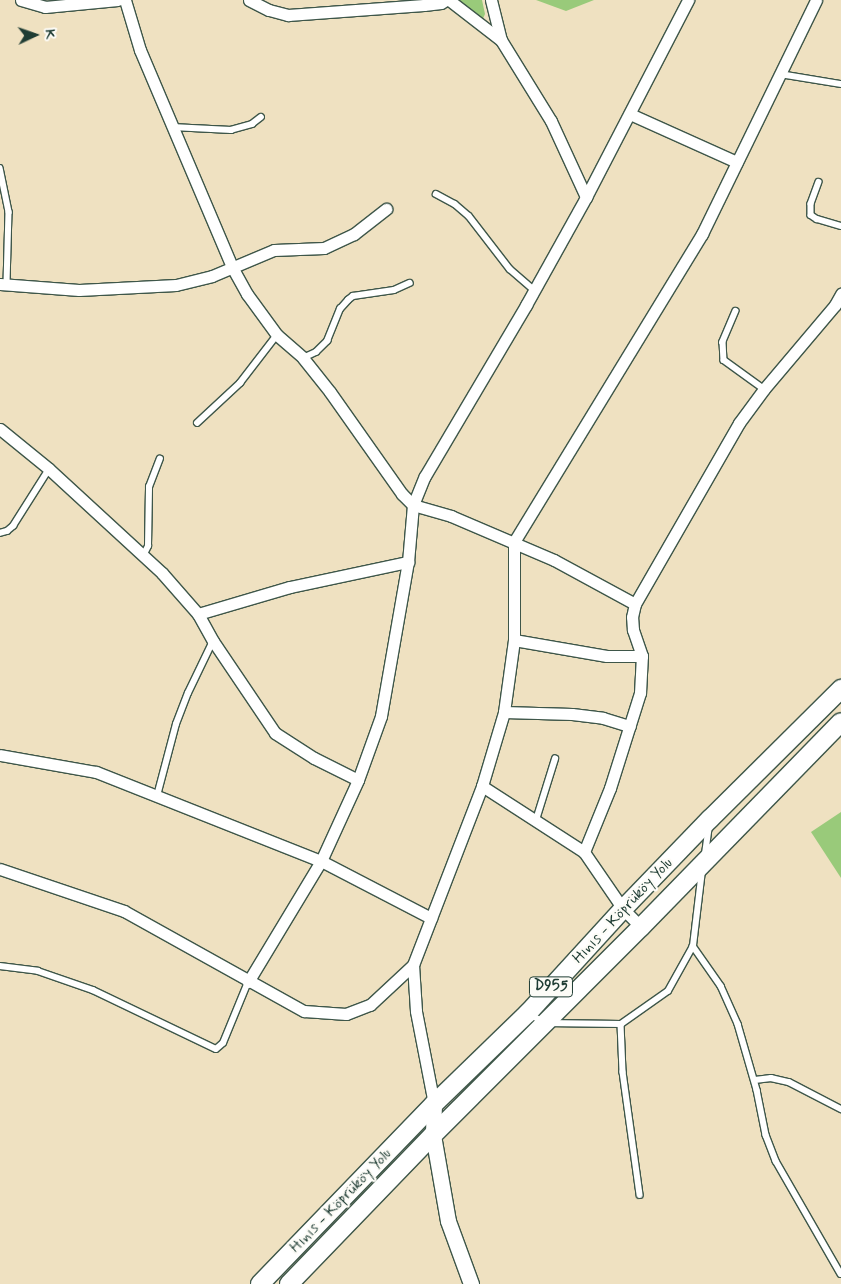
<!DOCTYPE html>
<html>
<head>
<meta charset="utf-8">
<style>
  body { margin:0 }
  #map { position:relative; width:841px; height:1284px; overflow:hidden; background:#efe1c1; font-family:Mynerve,sans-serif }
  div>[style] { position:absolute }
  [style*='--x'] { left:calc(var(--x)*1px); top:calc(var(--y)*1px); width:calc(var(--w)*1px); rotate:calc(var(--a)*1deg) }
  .green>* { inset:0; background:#99ca7a }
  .roads { filter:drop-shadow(1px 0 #3e5649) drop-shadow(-1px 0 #3e5649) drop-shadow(0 1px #3e5649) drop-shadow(0 -1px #3e5649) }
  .lane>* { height:5.5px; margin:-2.75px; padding:0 2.75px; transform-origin:2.75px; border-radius:2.75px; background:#fff }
  .street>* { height:11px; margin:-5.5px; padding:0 5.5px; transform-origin:5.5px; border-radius:5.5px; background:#fff }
  .secondary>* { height:15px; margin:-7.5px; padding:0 7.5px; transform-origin:7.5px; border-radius:7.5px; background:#fff }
  .primary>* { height:18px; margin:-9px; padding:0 9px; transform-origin:9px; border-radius:9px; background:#fff }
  span { translate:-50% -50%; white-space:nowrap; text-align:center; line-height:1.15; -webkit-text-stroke:4.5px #fdfcf7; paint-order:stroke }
  .shield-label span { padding:1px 4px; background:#fdfcf7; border:1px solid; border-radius:4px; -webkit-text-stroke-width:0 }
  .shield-label { font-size:15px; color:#1f3d34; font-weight:700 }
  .street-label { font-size:16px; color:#1f3d34 }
  .north { position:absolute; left:10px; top:10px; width:50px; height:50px; -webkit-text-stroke:4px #fdfcf7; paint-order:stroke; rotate:87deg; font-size:14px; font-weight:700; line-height:20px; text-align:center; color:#1f3d34 }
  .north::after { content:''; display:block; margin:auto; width:18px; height:22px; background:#1f3d34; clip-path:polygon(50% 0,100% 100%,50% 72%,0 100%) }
</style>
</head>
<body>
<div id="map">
  <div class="green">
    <i style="clip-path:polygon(454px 0,482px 0,485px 14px,482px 21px)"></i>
    <i style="clip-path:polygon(536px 0,594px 0,566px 11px)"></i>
    <i style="clip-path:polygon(841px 812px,841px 878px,811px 832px)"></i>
  </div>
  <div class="roads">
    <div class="lane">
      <i style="--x:780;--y:74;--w:62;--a:9.3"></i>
      <i style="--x:172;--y:127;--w:59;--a:2.9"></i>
      <i style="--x:231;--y:130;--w:22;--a:-16"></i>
      <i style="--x:252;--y:124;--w:11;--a:-38"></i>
      <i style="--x:0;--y:168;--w:45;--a:78.4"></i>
      <i style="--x:9;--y:212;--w:73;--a:91.6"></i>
      <i style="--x:819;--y:182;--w:23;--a:110"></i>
      <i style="--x:811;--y:204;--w:11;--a:90"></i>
      <i style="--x:811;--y:215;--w:7;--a:34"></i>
      <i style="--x:817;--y:219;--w:25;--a:16"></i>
      <i style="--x:436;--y:194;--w:21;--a:28"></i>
      <i style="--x:455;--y:204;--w:18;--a:41"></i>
      <i style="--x:469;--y:216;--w:67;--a:52.3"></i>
      <i style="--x:510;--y:269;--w:32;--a:41"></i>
      <i style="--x:736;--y:311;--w:34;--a:113"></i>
      <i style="--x:723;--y:342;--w:18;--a:87"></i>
      <i style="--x:724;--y:360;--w:49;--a:35.9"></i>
      <i style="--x:303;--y:358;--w:14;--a:-25"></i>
      <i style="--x:316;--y:352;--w:16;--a:-45"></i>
      <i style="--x:327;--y:341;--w:35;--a:-68"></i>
      <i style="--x:340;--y:309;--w:12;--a:-48"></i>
      <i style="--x:348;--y:300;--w:6;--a:-39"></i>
      <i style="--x:353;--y:296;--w:41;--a:-8.3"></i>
      <i style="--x:394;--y:290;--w:17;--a:-24"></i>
      <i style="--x:197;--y:423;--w:59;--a:-42.9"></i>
      <i style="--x:240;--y:383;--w:61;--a:-52.4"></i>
      <i style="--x:0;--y:533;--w:7;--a:-16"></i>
      <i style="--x:7;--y:531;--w:8;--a:-40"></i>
      <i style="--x:13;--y:526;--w:67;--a:-57.7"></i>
      <i style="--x:143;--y:556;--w:11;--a:-63"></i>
      <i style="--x:148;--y:546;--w:59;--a:-89"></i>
      <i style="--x:149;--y:487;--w:30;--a:-69"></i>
      <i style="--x:157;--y:796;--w:74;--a:-75.2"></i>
      <i style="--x:176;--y:724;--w:33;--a:-69"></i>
      <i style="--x:188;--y:693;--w:58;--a:-64.3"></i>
      <i style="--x:536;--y:820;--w:64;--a:-72.7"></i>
      <i style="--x:705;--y:854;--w:28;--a:-82"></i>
      <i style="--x:693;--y:946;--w:49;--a:55"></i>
      <i style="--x:721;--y:986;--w:42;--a:65.9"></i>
      <i style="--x:738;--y:1024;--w:69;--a:73.9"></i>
      <i style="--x:757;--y:1090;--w:46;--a:78.7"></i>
      <i style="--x:766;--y:1135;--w:28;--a:69"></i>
      <i style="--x:776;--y:1161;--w:130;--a:60.1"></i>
      <i style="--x:0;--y:966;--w:38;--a:7"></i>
      <i style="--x:38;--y:971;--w:58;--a:19.1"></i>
      <i style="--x:93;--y:990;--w:136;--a:25.6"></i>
      <i style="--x:216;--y:1049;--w:9;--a:-41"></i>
      <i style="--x:223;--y:1043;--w:66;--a:-67.7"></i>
      <i style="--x:530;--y:1014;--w:17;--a:31"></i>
      <i style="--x:545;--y:1023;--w:76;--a:0.8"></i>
      <i style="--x:621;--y:1024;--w:57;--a:-35.1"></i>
      <i style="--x:668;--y:991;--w:51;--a:-60.9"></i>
      <i style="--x:693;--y:946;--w:76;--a:-83.2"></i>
      <i style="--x:621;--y:1024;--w:48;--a:87.6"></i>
      <i style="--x:623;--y:1072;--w:124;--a:82.1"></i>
      <i style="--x:755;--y:1080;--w:16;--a:-7"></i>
      <i style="--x:771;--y:1078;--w:18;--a:13"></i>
      <i style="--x:789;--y:1082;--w:59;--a:27.4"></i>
    </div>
    <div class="street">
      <i style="--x:21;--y:0;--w:25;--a:16"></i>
      <i style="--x:45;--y:7;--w:73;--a:-5.5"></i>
      <i style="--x:125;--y:0;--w:52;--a:73.3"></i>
      <i style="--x:140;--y:50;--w:236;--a:67"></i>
      <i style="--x:232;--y:267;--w:31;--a:61"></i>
      <i style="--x:247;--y:294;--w:51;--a:53.8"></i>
      <i style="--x:277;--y:335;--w:35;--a:41"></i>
      <i style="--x:303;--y:358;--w:43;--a:51.5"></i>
      <i style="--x:330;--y:392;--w:125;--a:54.8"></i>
      <i style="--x:402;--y:494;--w:16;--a:45"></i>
      <i style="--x:413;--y:505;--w:40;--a:16"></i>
      <i style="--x:451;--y:516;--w:112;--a:23.1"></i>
      <i style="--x:554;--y:560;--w:92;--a:28.5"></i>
      <i style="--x:249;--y:0;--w:22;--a:27"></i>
      <i style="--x:269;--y:10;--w:20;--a:15"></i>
      <i style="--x:288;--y:15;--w:136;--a:-4.2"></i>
      <i style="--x:424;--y:5;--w:17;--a:-7"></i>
      <i style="--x:441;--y:3;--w:6;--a:-31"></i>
      <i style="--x:449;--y:0;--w:66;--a:37.6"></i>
      <i style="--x:491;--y:0;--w:41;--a:76"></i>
      <i style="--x:501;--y:40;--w:95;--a:58.3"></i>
      <i style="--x:551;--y:121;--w:84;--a:65.3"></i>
      <i style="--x:630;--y:114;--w:117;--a:24.2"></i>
      <i style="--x:0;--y:284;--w:79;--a:4.3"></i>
      <i style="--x:79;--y:290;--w:97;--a:-3"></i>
      <i style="--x:176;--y:285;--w:37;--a:-14"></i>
      <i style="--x:212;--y:276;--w:67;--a:-22.8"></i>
      <i style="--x:274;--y:250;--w:50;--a:-2.3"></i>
      <i style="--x:324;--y:248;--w:33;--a:-25"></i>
      <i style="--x:354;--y:234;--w:41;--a:-38"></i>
      <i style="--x:0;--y:429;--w:63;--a:39.2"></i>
      <i style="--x:49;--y:469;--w:154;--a:42.6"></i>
      <i style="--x:162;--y:573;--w:55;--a:48.7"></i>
      <i style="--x:198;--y:614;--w:31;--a:61"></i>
      <i style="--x:213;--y:641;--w:111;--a:56"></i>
      <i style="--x:275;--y:733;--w:46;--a:32.7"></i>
      <i style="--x:314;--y:758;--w:49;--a:26.6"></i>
      <i style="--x:198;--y:614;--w:96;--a:-16.4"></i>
      <i style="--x:290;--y:587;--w:121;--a:-12"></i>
      <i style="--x:514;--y:640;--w:94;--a:9.8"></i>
      <i style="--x:607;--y:656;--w:35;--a:0"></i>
      <i style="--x:504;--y:712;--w:68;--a:1.7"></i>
      <i style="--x:572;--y:714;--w:31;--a:7"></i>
      <i style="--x:603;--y:718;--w:28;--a:17"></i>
      <i style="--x:0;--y:755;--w:97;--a:10"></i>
      <i style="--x:96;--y:772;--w:242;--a:21.6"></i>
      <i style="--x:321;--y:861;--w:124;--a:27.4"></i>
      <i style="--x:482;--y:786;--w:121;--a:32.9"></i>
      <i style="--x:584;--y:852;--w:69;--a:55.6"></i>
      <i style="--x:623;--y:909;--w:25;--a:45"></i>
      <i style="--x:584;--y:852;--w:69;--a:-67.9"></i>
      <i style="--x:610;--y:788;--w:100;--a:-72.5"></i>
      <i style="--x:640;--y:693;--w:37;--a:-87"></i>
      <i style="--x:642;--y:656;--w:28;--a:-109"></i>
      <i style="--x:633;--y:630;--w:13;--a:-94"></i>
      <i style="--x:632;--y:617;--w:13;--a:-77"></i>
      <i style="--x:635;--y:604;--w:209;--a:-60.1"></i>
      <i style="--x:739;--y:423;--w:42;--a:-53.7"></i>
      <i style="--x:764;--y:389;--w:110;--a:-49.8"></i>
      <i style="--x:835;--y:305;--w:13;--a:-61"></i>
      <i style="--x:0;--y:869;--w:131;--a:18.7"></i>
      <i style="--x:124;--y:911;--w:206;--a:29.1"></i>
      <i style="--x:304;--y:1011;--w:42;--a:4.1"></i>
      <i style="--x:346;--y:1014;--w:26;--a:-21"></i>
      <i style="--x:370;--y:1005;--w:59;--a:-42.9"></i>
      <i style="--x:248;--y:982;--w:141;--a:-58.9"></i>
      <i style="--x:321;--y:861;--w:89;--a:-65.4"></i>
      <i style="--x:358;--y:780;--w:68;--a:-70.2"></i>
      <i style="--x:381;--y:716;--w:156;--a:-80.1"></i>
      <i style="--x:408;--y:562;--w:57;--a:-85"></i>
      <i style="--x:413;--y:505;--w:31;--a:-68"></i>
      <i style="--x:425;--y:476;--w:199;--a:-59.4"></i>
      <i style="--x:526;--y:305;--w:124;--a:-60.9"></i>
      <i style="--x:586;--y:197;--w:222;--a:-62.6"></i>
      <i style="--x:434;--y:1104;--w:95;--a:-101"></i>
      <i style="--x:416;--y:1011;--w:46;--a:-93.7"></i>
      <i style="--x:413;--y:965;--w:192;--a:-68.9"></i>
      <i style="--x:482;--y:786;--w:77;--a:-73.4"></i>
      <i style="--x:504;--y:712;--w:73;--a:-82.1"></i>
      <i style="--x:514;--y:640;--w:98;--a:-90"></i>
      <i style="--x:514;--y:542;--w:361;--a:-58.6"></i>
      <i style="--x:702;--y:234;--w:260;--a:-64"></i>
    </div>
    <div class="secondary">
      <i style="--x:434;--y:1104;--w:31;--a:92"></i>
      <i style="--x:433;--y:1135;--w:87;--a:80.1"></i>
      <i style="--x:448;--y:1221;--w:67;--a:69.9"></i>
    </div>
    <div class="primary">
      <i style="--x:260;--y:1284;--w:250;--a:-46"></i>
      <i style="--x:434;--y:1104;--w:131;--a:-44.1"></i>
      <i style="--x:528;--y:1013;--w:141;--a:-47.6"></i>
      <i style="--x:623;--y:909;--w:125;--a:-46"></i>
      <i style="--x:710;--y:819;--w:185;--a:-44.8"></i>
      <i style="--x:289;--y:1284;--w:207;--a:-46"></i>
      <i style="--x:433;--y:1135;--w:294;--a:-45"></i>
      <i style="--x:641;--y:927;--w:286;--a:-45.7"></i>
    </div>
  </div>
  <div class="shield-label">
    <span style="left:551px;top:987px">D955</span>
  </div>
  <div class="street-label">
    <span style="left:623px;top:911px;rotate:-47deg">Hınıs - Köprüköy Yolu</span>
    <span style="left:341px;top:1201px;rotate:-46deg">Hınıs - Köprüköy Yolu</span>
  </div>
  <div class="north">K</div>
</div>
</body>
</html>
